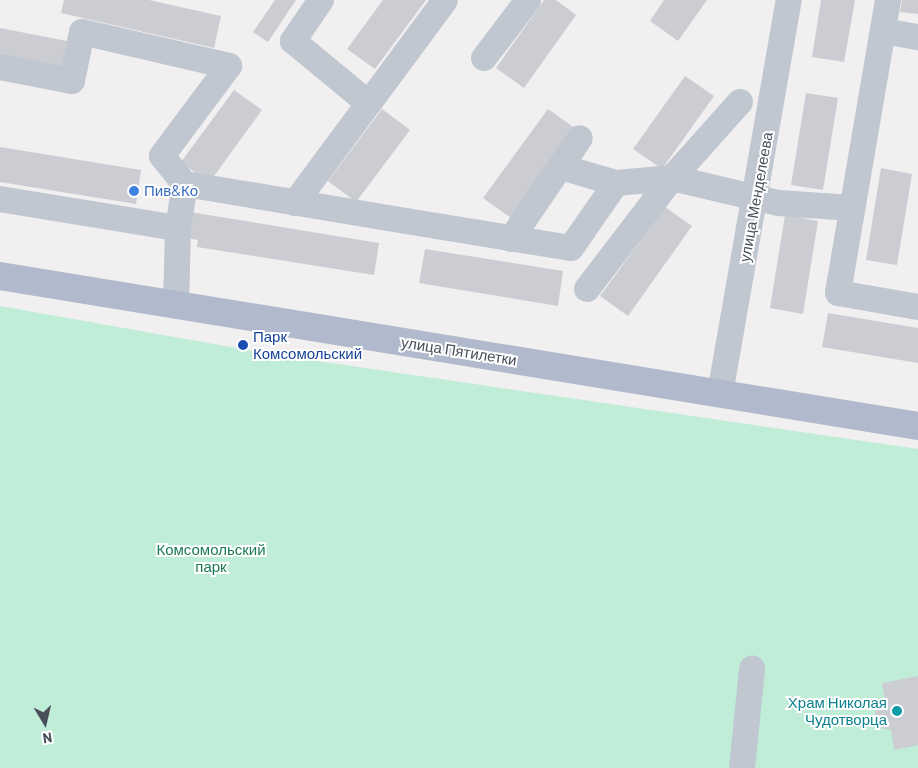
<!DOCTYPE html>
<html>
<head>
<meta charset="utf-8">
<style>
  body { margin:0 }
  #map { position:relative; width:918px; height:768px; overflow:hidden; background:#f1efef; font-family:Barlow,sans-serif }
  div>[style] { position:absolute }
  [style*='--x'] { left:calc(var(--x)*1px); top:calc(var(--y)*1px); width:calc(var(--w)*1px); rotate:calc(var(--a)*1deg) }
  .green>* { inset:0; background:#bfedd7 }
  .building>* { inset:0; background:#cccdd3 }
  .minor>* { height:26px; margin:-13px; padding:0 13px; transform-origin:13px; border-radius:13px; background:#c0c7d0 }
  .major>* { height:28px; margin:-14px; padding:0 14px; transform-origin:14px; border-radius:14px; background:#b0bacc }
  .dots>* { width:14px; height:14px; translate:-50% -50%; box-sizing:border-box; border:2px solid #fff; border-radius:50% }
  span { translate:-50% -50%; white-space:nowrap; text-align:center; line-height:1.15; -webkit-text-stroke:4px #fff; paint-order:stroke }
  .shop-label { font-size:15px; color:#366cbe }
  .left { translate:0 -50%; text-align:left }
  .street-label { font-size:15px; color:#484f5b }
  .transit-label { font-size:15px; color:#164399 }
  .park-label { font-size:15px; color:#1b7a57 }
  .culture-label { font-size:15px; color:#0d838f }
  .right { translate:-100% -50%; text-align:right }
  .north { position:absolute; left:20px; top:698px; width:50px; height:50px; -webkit-text-stroke:4px #fff; paint-order:stroke; rotate:171deg; font-size:14px; font-weight:700; line-height:20px; text-align:center; color:#484f5b }
  .north::after { content:''; display:block; margin:auto; width:18px; height:22px; background:#484f5b; clip-path:polygon(50% 0,100% 100%,50% 72%,0 100%) }
</style>
</head>
<body>
<div id="map">
  <div class="green">
    <i style="clip-path:polygon(0 306px,270px 354px,918px 449px,918px 768px,0 768px)"></i>
  </div>
  <div class="building">
    <i style="clip-path:polygon(64px 0,149px 0,221px 16px,214px 48px,61px 13px)"></i>
    <i style="clip-path:polygon(275px 0,296px 0,268px 42px,253px 32px)"></i>
    <i style="clip-path:polygon(383px 0,426px 0,375px 69px,347px 49px)"></i>
    <i style="clip-path:polygon(544px 0,556px 0,576px 15px,524px 88px,496px 68px)"></i>
    <i style="clip-path:polygon(664px 0,707px 0,678px 41px,650px 21px)"></i>
    <i style="clip-path:polygon(821px 0,855px 0,844px 62px,812px 57px)"></i>
    <i style="clip-path:polygon(902px 0,918px 0,918px 14px,900px 12px)"></i>
    <i style="clip-path:polygon(0 28px,72px 42px,66px 70px,0 57px)"></i>
    <i style="clip-path:polygon(685px 76px,714px 96px,662px 169px,633px 149px)"></i>
    <i style="clip-path:polygon(234px 90px,262px 110px,209px 183px,181px 162px)"></i>
    <i style="clip-path:polygon(806px 93px,838px 98px,823px 190px,791px 185px)"></i>
    <i style="clip-path:polygon(382px 109px,410px 130px,356px 202px,328px 181px)"></i>
    <i style="clip-path:polygon(548px 109px,576px 129px,511px 218px,483px 198px)"></i>
    <i style="clip-path:polygon(0 147px,141px 170px,136px 204px,0 182px)"></i>
    <i style="clip-path:polygon(881px 168px,912px 174px,897px 265px,866px 260px)"></i>
    <i style="clip-path:polygon(665px 207px,692px 226px,628px 316px,600px 296px)"></i>
    <i style="clip-path:polygon(190px 212px,379px 243px,374px 275px,197px 247px,198px 240px,186px 238px)"></i>
    <i style="clip-path:polygon(785px 215px,818px 221px,803px 314px,770px 308px)"></i>
    <i style="clip-path:polygon(425px 249px,563px 271px,558px 306px,419px 283px)"></i>
    <i style="clip-path:polygon(828px 313px,918px 328px,918px 363px,822px 347px)"></i>
    <i style="clip-path:polygon(918px 676px,918px 745px,894px 750px,891px 730px,880px 728px,874px 719px,876px 708px,885px 702px,882px 683px)"></i>
  </div>
  <div class="minor">
    <i style="--x:321;--y:0;--w:50;--a:124.3"></i>
    <i style="--x:293;--y:41;--w:97;--a:39.6"></i>
    <i style="--x:888;--y:0;--w:297;--a:99.7"></i>
    <i style="--x:838;--y:293;--w:81;--a:9.9"></i>
    <i style="--x:883;--y:31;--w:36;--a:10"></i>
    <i style="--x:484;--y:58;--w:73;--a:-52.8"></i>
    <i style="--x:0;--y:67;--w:73;--a:11"></i>
    <i style="--x:72;--y:81;--w:50;--a:-78.5"></i>
    <i style="--x:82;--y:32;--w:151;--a:13"></i>
    <i style="--x:229;--y:66;--w:112;--a:126.7"></i>
    <i style="--x:162;--y:156;--w:36;--a:51"></i>
    <i style="--x:185;--y:184;--w:224;--a:9.5"></i>
    <i style="--x:406;--y:221;--w:167;--a:9.3"></i>
    <i style="--x:571;--y:248;--w:79;--a:-55.3"></i>
    <i style="--x:616;--y:183;--w:56;--a:-5.1"></i>
    <i style="--x:672;--y:178;--w:110;--a:13.2"></i>
    <i style="--x:779;--y:203;--w:73;--a:3.9"></i>
    <i style="--x:561;--y:167;--w:57;--a:16.2"></i>
    <i style="--x:0;--y:199;--w:180;--a:9.3"></i>
    <i style="--x:295;--y:203;--w:252;--a:-53.5"></i>
    <i style="--x:511;--y:239;--w:122;--a:-55.7"></i>
    <i style="--x:587;--y:289;--w:140;--a:-52.6"></i>
    <i style="--x:672;--y:178;--w:102;--a:-48.2"></i>
    <i style="--x:176;--y:305;--w:77;--a:-88.5"></i>
    <i style="--x:178;--y:228;--w:45;--a:-81"></i>
    <i style="--x:720;--y:394;--w:400;--a:-80.1"></i>
    <i style="--x:742;--y:768;--w:100;--a:-84.2"></i>
  </div>
  <div class="major">
    <i style="--x:0;--y:276;--w:930;--a:9.28"></i>
  </div>
  <div class="dots">
    <i style="left:134px;top:191px;background:#3f7fe0"></i>
    <i style="left:243px;top:345px;background:#1a4fb4"></i>
    <i style="left:897px;top:711px;background:#0f9aa8"></i>
  </div>
  <div class="shop-label">
    <span class="left" style="left:144px;top:191px">Пив&amp;Ко</span>
  </div>
  <div class="street-label">
    <span style="left:756px;top:197px;rotate:-80deg">улица Менделеева</span>
    <span style="left:459px;top:351px;rotate:9deg">улица Пятилетки</span>
  </div>
  <div class="transit-label">
    <span class="left" style="left:253px;top:345px">Парк<br>Комсомольский</span>
  </div>
  <div class="park-label">
    <span style="left:211px;top:558px">Комсомольский<br>парк</span>
  </div>
  <div class="culture-label">
    <span class="right" style="left:887px;top:711px">Храм Николая<br>Чудотворца</span>
  </div>
  <div class="north">N</div>
</div>
</body>
</html>
